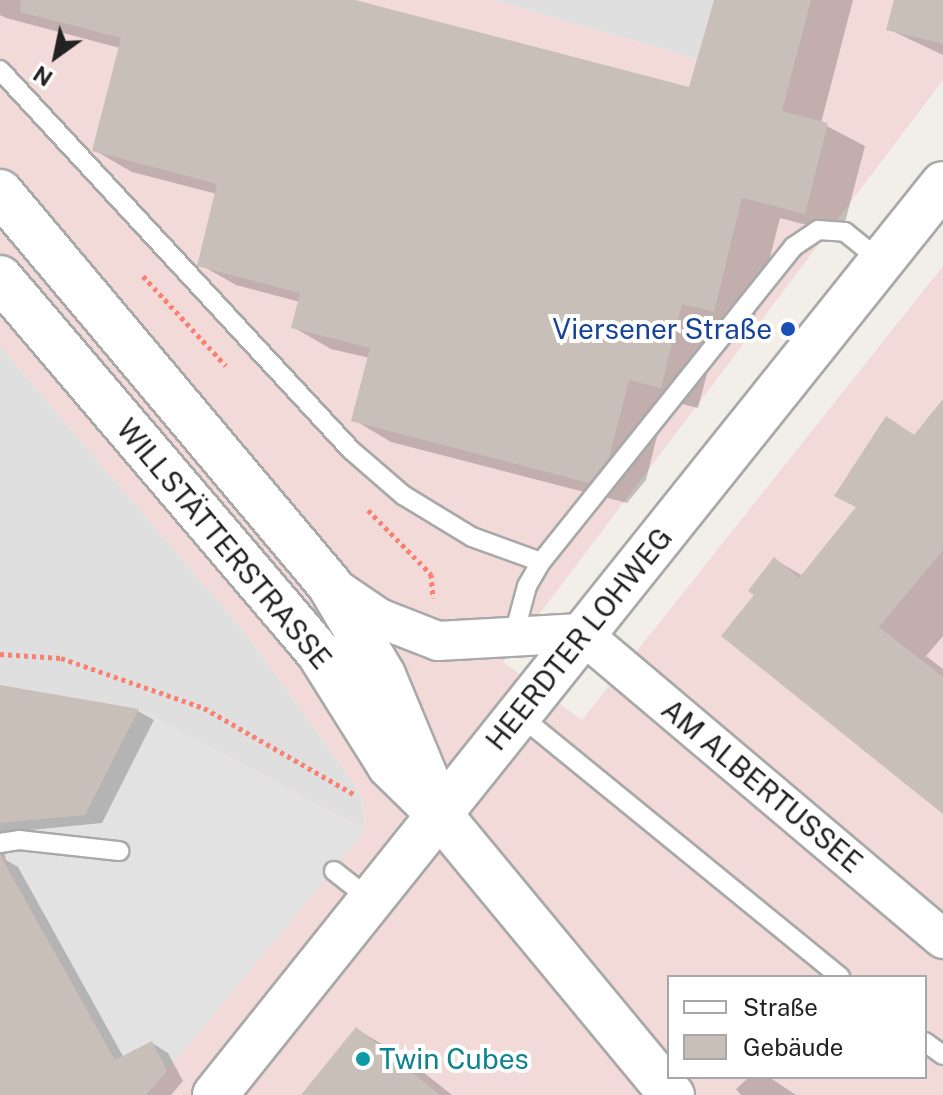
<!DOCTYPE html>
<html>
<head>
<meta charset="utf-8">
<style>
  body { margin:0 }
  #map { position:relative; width:943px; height:1095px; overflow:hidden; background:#f2efe9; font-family:"Public Sans",sans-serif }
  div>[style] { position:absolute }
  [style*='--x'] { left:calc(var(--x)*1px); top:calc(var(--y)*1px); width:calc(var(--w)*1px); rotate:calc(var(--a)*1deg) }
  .residential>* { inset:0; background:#e0dfdf }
  .commercial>* { inset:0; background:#f2dad9 }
  .parking>* { inset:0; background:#e2e2e2 }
  .shadow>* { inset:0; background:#0003 }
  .building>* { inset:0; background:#c7bfb8 }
  .path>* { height:5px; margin-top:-2.5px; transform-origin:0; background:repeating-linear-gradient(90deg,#fa8072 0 4px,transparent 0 8px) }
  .roads { filter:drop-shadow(2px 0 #a9a9a9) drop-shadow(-2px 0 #a9a9a9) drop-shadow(0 2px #a9a9a9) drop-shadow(0 -2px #a9a9a9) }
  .service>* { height:18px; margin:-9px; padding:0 9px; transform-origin:9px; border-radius:9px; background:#fff }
  .minor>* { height:38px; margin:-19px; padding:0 19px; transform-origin:19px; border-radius:19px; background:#fff }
  .tertiary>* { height:44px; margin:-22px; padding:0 22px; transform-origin:22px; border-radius:22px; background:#fff }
  .dots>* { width:22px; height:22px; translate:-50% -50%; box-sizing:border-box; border:4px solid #fff; border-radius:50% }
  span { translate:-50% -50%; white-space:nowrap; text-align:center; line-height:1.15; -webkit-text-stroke:8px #fff; paint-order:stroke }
  .transit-label { font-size:28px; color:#164399 }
  .right { translate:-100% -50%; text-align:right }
  .street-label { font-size:28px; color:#222 }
  .culture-label { font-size:28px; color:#0d838f }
  .left { translate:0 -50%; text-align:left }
  .legend { position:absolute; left:667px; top:975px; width:260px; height:104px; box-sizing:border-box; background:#fff; border:2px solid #a7a7a7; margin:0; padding:10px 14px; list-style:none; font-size:24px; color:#222 }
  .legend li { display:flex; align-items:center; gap:16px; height:40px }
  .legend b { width:40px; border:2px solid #a7a7a7 }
  .north { position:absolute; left:16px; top:16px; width:80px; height:80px; -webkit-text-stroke:6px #fff; paint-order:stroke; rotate:213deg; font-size:22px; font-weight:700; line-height:32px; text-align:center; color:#222 }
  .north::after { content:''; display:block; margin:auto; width:28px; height:36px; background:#222; clip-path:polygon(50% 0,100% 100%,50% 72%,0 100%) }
</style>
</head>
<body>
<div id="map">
  <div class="residential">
    <i style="clip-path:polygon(492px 0,714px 0,697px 59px)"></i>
    <i style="clip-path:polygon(0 346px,247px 635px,353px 782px,362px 800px,366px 830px,139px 709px,0 691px)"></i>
  </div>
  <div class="commercial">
    <i style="clip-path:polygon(evenodd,0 0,492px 0,697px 59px,714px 0,943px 0,943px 80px,503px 662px,582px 720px,943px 266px,943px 1095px,0 1095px,0 691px,9px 686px,139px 709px,366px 829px,362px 800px,353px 782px,247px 635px,0 346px,0 0,669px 977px,925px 977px,925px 1077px,669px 1077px,669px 977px)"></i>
  </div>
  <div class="parking">
    <i style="clip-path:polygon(139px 709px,366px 830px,167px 1071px,151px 1041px,115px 1060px,4px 860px,0 823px,85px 815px)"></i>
  </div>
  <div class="shadow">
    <i style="clip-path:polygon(0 0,347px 0,691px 89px,716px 0,853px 0,821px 123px,865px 146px,842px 234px,780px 218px,751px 332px,720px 324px,698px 408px,666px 400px,646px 480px,627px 503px,391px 442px,354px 420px,370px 358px,331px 349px,293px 327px,300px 302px,236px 285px,199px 264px,217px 194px,132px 172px,94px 150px,120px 48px,6px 18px,0 15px)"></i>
    <i style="clip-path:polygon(896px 0,943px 0,943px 55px,888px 29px)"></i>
    <i style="clip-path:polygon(943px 402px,943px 636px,926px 656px,943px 669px,943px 811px,757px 594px,774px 559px,803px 576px,858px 508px,836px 496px,887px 419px,916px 436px)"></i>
    <i style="clip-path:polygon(9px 688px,138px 711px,154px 720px,102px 823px,0 833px,6px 860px,18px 867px,124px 1058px,152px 1043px,168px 1053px,183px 1081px,171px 1095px,0 1095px,0 693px)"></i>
    <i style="clip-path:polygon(356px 1029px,404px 1057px,452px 1095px,304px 1095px)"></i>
    <i style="clip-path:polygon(749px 1077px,769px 1077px,796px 1095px,741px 1095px,736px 1089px)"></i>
  </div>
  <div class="building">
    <i style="clip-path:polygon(21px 0,355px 0,689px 87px,714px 0,811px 0,782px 111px,828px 123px,805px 214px,742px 198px,714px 312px,682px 304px,661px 388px,629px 380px,609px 458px,589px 483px,351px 421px,370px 348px,291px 328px,300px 293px,197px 266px,217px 184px,92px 151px,121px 38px,20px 12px)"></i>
    <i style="clip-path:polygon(894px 0,943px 0,943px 44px,886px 30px)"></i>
    <i style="clip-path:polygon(943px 399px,943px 550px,879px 627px,943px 677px,943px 814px,721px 636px,754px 595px,748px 591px,774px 557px,799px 578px,856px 507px,834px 496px,886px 416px,914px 435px)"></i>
    <i style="clip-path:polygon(0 685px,139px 709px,85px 815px,0 823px)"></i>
    <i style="clip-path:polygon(0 855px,115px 1060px,152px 1041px,167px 1071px,146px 1095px,0 1095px)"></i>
    <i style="clip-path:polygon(356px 1027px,440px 1095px,301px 1095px)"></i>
  </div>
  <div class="path">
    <i style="--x:143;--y:276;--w:122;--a:47.3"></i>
    <i style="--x:368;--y:510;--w:90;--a:45.5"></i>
    <i style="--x:431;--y:574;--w:24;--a:85"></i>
    <i style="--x:0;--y:654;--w:61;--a:3.8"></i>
    <i style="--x:61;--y:658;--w:151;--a:19.3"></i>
    <i style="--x:204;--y:708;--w:174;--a:29.9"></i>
  </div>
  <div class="roads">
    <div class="service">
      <i style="--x:0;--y:70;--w:517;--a:47.27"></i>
      <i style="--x:351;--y:450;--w:69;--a:40.9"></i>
      <i style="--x:403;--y:495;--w:81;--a:31.3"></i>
      <i style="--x:472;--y:537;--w:73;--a:19.9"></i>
      <i style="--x:513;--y:638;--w:54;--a:-74.9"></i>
      <i style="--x:527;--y:586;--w:28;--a:-60"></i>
      <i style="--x:541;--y:562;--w:403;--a:-51.3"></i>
      <i style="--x:793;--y:247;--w:30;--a:-34"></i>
      <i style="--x:818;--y:230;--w:27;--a:4"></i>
      <i style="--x:845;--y:232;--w:46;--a:38.9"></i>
      <i style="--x:518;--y:714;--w:416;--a:39.2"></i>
      <i style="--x:0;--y:843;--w:19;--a:-9"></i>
      <i style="--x:19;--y:840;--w:101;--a:6.3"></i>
      <i style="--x:334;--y:871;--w:47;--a:38.1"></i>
      <i style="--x:925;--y:1042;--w:22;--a:36"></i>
    </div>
    <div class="minor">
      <i style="--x:329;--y:584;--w:60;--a:34.2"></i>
      <i style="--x:379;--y:618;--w:63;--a:21.3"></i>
      <i style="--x:438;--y:641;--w:143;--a:-3.2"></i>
      <i style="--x:581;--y:633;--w:474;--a:40.2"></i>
    </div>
    <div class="tertiary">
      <i style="--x:0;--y:192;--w:512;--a:49.99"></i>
      <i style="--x:329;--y:584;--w:106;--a:59.3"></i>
      <i style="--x:383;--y:675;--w:141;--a:67.4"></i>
      <i style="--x:0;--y:278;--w:492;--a:49.6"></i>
      <i style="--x:319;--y:653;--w:133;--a:57.9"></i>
      <i style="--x:390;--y:766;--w:70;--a:44.4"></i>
      <i style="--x:440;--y:815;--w:364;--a:50.4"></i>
      <i style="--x:215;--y:1095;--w:1166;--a:-51.37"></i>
    </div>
  </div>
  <div class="dots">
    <i style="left:788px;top:329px;background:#1a4fb4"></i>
    <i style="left:363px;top:1059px;background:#0f9aa8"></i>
  </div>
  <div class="transit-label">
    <span class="right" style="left:772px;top:329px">Viersener Straße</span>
  </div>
  <div class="street-label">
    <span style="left:224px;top:544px;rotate:50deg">WILLSTÄTTERSTRASSE</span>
    <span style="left:579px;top:639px;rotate:-51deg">HEERDTER LOHWEG</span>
    <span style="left:762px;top:786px;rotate:40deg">AM ALBERTUSSEE</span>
  </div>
  <div class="culture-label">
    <span class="left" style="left:379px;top:1059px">Twin Cubes</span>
  </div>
  <ul class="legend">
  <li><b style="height:10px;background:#fff"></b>Straße</li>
  <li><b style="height:22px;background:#c7bfb8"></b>Gebäude</li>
  </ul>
  <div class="north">N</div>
</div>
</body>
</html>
